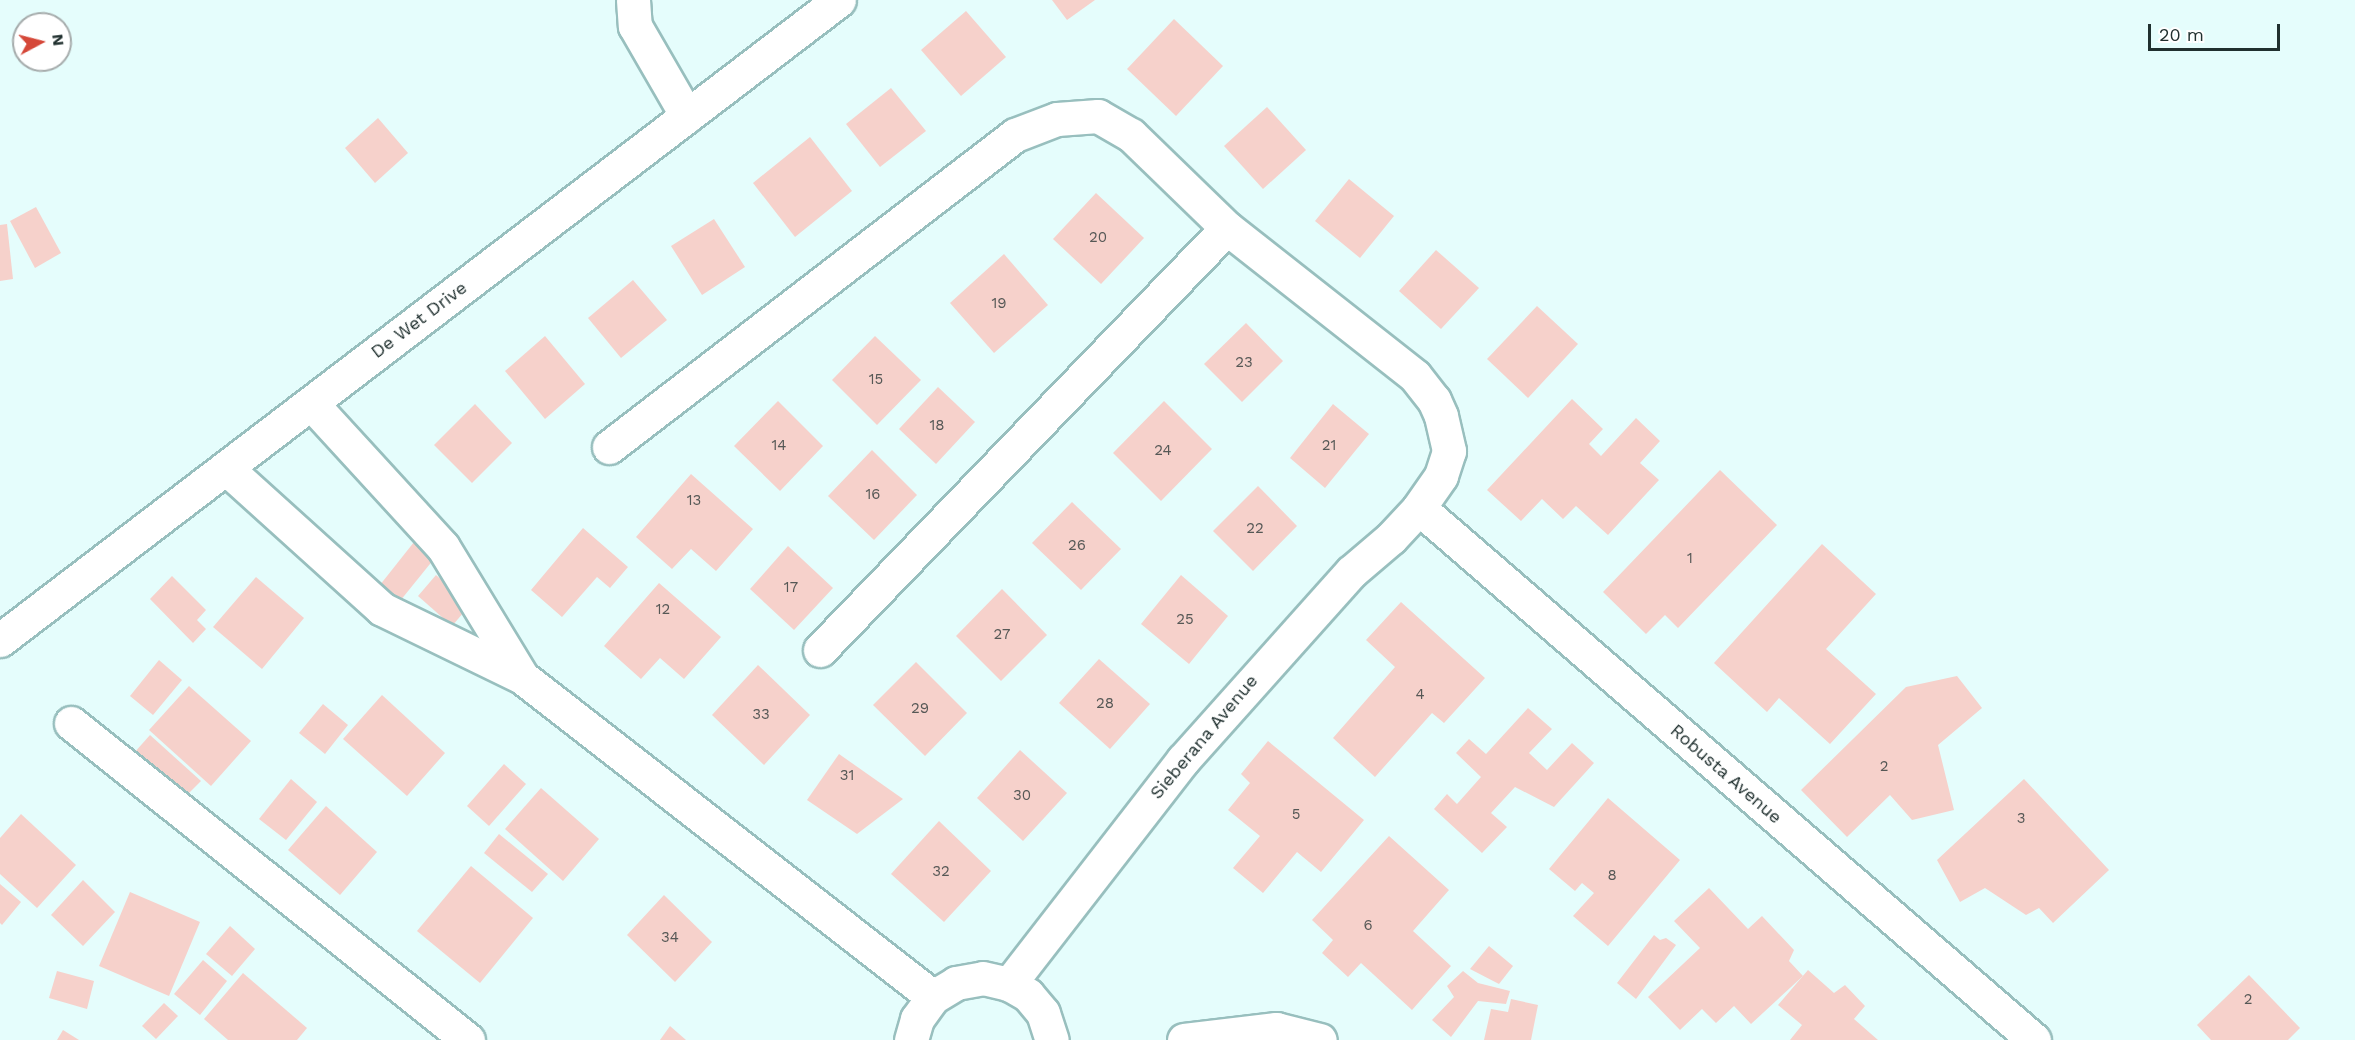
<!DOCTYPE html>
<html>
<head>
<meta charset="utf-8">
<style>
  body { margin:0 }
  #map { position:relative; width:2355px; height:1040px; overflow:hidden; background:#e5fdfc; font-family:"Work Sans",sans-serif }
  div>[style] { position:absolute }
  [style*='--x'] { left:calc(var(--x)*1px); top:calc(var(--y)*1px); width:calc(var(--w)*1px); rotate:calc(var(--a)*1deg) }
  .building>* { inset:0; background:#f6d1cb }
  .roads { filter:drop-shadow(2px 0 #98bfbe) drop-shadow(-2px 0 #98bfbe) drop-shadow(0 2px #98bfbe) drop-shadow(0 -2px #98bfbe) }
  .minor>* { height:33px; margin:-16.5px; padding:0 16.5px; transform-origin:16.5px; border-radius:16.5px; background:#fff }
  span { translate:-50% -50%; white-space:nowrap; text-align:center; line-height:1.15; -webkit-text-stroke:6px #fff; paint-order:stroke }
  .number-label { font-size:15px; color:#565856 }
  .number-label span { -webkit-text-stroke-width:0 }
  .street-label { font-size:18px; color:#20302f }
  .north { position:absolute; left:12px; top:12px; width:60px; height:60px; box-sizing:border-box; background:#fff; border:2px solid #a6acac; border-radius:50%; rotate:83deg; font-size:16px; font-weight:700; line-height:24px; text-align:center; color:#20302f }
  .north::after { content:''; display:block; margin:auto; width:21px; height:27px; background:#d54839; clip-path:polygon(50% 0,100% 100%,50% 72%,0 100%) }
  .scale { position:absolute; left:2148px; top:24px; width:132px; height:27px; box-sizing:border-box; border:3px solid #20302f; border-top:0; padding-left:8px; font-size:18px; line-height:21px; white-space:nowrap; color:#20302f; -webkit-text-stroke:4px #fff; paint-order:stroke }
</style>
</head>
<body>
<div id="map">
  <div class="building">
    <i style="clip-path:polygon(1052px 0,1095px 0,1067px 20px)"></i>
    <i style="clip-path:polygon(966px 11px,1006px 57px,961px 96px,921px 50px)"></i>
    <i style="clip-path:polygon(1174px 19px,1223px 66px,1176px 116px,1127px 69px)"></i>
    <i style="clip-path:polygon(891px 88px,926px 131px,880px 167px,846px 124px)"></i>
    <i style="clip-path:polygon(1267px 107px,1306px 150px,1263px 189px,1224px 146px)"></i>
    <i style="clip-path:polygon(378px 118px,408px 153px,375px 183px,345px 148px)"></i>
    <i style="clip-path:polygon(810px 137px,852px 191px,795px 237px,753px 183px)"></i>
    <i style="clip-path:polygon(1349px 179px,1394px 216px,1360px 258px,1315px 221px)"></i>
    <i style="clip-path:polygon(1096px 193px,1144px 238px,1101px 284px,1053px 239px)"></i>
    <i style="clip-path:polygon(36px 207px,61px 253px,35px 268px,10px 221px)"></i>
    <i style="clip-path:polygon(714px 219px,745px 267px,702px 295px,671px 246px)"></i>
    <i style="clip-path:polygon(7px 224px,13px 279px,0 281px,0 225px)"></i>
    <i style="clip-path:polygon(1436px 250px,1479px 288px,1441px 329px,1399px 291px)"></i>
    <i style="clip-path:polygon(1004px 254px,1048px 305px,994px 353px,950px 303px)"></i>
    <i style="clip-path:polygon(633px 280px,667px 320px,621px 358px,588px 318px)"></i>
    <i style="clip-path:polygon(1537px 306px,1578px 344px,1528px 398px,1487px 359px)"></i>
    <i style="clip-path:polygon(1246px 323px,1283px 361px,1242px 402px,1204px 364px)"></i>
    <i style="clip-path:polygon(545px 336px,585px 384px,545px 419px,505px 371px)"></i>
    <i style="clip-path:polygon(875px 336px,921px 380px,877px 425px,832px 380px)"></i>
    <i style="clip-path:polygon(938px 387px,975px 422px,936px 464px,899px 429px)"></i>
    <i style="clip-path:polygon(1572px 399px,1603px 429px,1589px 444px,1601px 456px,1636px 418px,1660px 441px,1640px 463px,1659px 480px,1608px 535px,1576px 506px,1563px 519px,1542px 499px,1521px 521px,1487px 490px)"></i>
    <i style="clip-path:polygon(778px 401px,823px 446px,780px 491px,734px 446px)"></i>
    <i style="clip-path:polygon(1164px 401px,1212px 449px,1161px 501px,1113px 453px)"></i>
    <i style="clip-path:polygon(475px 404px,512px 443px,472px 483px,434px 445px)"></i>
    <i style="clip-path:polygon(1333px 404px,1369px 434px,1325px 488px,1290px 458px)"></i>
    <i style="clip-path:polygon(872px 450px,917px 495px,874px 540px,828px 496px)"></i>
    <i style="clip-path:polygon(1720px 470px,1777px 525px,1678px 628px,1665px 615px,1646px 634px,1603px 592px)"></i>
    <i style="clip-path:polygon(691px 474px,753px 529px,716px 571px,691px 549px,672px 569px,636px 537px)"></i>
    <i style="clip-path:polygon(1258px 486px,1297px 526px,1253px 571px,1213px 531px)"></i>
    <i style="clip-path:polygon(1072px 502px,1121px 549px,1081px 590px,1032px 543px)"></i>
    <i style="clip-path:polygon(583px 528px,628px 567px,610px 588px,597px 577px,562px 617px,531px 590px)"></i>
    <i style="clip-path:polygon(418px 537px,438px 554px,396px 606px,376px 590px)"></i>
    <i style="clip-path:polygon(1822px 544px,1876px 594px,1826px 649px,1876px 694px,1830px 744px,1779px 698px,1767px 712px,1714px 663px)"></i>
    <i style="clip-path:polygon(788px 546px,833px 588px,794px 630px,750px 589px)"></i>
    <i style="clip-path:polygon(436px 575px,470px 605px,452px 626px,418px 596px)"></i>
    <i style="clip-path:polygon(1181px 575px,1228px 616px,1189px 664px,1141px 624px)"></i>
    <i style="clip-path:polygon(172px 576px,206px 610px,197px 620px,206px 629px,193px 643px,150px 599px)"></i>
    <i style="clip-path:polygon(256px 577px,304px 618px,262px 669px,213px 627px)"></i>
    <i style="clip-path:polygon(659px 583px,721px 637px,684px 679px,660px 658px,641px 679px,604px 646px)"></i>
    <i style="clip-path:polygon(1002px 589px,1047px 635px,1001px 681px,956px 636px)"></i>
    <i style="clip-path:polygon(1401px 602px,1485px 678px,1444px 723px,1432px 713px,1375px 777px,1333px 738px,1395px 667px,1366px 640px)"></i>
    <i style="clip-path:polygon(1099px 659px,1150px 704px,1110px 749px,1059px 703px)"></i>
    <i style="clip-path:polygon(159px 660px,182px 680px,153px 715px,130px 696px)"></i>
    <i style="clip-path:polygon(916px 662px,967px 713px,925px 756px,873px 705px)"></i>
    <i style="clip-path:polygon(758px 665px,810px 715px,764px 765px,712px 715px)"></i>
    <i style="clip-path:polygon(1957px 676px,1982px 708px,1938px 745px,1954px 810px,1912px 820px,1890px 795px,1847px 837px,1801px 790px,1906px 687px)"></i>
    <i style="clip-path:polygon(189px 686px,251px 741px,211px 786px,149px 730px)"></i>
    <i style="clip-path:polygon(382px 695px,445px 753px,407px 796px,343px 739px)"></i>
    <i style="clip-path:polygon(323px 704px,348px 725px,325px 754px,299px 733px)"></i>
    <i style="clip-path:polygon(1528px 708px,1552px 729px,1529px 753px,1547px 770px,1572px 743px,1594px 763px,1554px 807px,1515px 787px,1491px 813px,1507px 827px,1482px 853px,1434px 809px,1447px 794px,1457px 804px,1481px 777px,1456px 753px,1469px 739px,1486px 754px)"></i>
    <i style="clip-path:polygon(150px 735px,201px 781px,184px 798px,134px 753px)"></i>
    <i style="clip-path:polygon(1268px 741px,1364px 820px,1321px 872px,1297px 852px,1263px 893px,1233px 868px,1260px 836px,1228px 810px,1250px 783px,1241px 774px)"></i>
    <i style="clip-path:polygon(1020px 750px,1067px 793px,1023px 841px,977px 798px)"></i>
    <i style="clip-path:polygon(839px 754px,903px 799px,857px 834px,807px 800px)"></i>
    <i style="clip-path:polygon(504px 764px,526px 784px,489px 826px,467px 806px)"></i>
    <i style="clip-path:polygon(291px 779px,317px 802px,286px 840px,259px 819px)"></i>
    <i style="clip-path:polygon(2024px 779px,2109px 870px,2053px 923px,2039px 908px,2026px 915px,1985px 888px,1960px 902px,1937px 860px)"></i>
    <i style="clip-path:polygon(541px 788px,599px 839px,563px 881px,505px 829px)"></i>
    <i style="clip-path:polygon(1608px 798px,1680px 860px,1608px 946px,1573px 916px,1594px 893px,1582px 883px,1575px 891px,1549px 869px)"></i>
    <i style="clip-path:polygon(326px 806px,377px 852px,340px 895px,288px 850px)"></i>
    <i style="clip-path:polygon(21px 814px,76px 865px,37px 908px,0 874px,0 838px)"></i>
    <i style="clip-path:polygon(939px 821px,991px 871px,944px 922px,891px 874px)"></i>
    <i style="clip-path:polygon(499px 834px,548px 874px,532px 892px,484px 853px)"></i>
    <i style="clip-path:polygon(1389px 836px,1449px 890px,1413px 931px,1451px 966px,1412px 1010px,1361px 963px,1348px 977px,1322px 953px,1333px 940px,1312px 920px)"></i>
    <i style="clip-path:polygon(471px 866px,533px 918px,480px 983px,417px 931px)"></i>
    <i style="clip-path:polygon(83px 880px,115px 912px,83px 946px,51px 915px)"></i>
    <i style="clip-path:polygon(0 884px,21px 902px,2px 925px,0 923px)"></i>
    <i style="clip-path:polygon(1709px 888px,1748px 929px,1762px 916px,1794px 950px,1789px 961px,1803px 976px,1751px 1024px,1734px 1006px,1716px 1023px,1702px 1009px,1680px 1030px,1648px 997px,1700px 948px,1674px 921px)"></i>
    <i style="clip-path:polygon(130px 892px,200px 922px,169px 996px,99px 966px)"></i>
    <i style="clip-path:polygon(664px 895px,712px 942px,675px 982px,627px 935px)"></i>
    <i style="clip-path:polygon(230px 926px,255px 949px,232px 976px,206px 954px)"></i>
    <i style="clip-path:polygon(1654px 935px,1660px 940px,1666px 938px,1676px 945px,1636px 999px,1617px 983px)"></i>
    <i style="clip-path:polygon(1489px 946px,1513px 966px,1499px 984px,1470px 969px)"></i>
    <i style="clip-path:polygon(203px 960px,227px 981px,200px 1015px,174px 994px)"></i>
    <i style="clip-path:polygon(1808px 970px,1834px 993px,1845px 985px,1865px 1006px,1854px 1019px,1878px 1040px,1790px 1040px,1802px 1025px,1778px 1005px)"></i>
    <i style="clip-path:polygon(57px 971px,94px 981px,87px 1009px,49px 998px)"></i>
    <i style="clip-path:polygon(1463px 971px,1478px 983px,1510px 991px,1506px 1004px,1478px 1001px,1451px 1037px,1432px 1020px,1454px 997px,1447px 986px)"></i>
    <i style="clip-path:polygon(243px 973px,307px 1028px,297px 1040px,228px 1040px,204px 1019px)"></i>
    <i style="clip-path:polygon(2249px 975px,2300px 1028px,2288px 1040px,2211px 1040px,2197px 1025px)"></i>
    <i style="clip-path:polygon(1511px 999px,1538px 1005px,1531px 1040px,1484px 1040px,1491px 1009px,1508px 1012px)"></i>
    <i style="clip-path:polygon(164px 1003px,178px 1016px,156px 1039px,142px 1026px)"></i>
    <i style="clip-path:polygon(670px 1026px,686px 1040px,660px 1040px)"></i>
    <i style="clip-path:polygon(63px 1030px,79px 1040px,57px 1040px)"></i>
  </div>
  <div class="roads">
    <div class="minor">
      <i style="--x:633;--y:0;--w:26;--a:86"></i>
      <i style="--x:635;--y:26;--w:104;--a:60"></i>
      <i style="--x:311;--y:403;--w:195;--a:47.5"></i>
      <i style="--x:443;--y:547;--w:152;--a:58.7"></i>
      <i style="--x:609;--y:447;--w:512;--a:-37.54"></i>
      <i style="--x:1015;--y:135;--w:45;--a:-20.9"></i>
      <i style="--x:1057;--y:119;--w:41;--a:-4.2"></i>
      <i style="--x:1098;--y:116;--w:38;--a:30"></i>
      <i style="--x:1131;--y:135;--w:134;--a:44.1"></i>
      <i style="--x:1227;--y:228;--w:239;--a:38.2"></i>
      <i style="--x:1415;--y:376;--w:31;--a:52"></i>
      <i style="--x:1434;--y:400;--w:17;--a:66"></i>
      <i style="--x:1441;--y:416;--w:36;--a:77"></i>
      <i style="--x:1449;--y:451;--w:26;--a:108"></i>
      <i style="--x:1441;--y:476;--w:39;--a:125"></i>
      <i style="--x:1419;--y:508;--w:41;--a:133"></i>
      <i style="--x:1391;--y:538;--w:52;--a:139.6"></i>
      <i style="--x:1351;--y:572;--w:252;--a:131.8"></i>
      <i style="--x:1183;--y:760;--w:284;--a:127.8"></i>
      <i style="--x:226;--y:468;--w:210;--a:42.1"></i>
      <i style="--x:382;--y:609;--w:156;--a:25.9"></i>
      <i style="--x:522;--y:677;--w:521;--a:37.9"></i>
      <i style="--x:1419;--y:508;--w:813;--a:40.86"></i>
      <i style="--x:0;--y:640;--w:1055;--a:-37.34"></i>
      <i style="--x:820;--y:650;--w:586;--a:-46.04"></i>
      <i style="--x:71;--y:723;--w:508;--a:38.61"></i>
      <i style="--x:911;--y:1040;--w:22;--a:-74"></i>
      <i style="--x:917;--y:1019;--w:27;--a:-54"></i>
      <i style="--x:933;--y:997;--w:27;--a:-31"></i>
      <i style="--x:956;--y:983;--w:27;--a:-10"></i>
      <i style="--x:983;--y:978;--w:27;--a:13"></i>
      <i style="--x:1009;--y:984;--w:22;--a:30"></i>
      <i style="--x:1028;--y:995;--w:23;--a:50"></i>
      <i style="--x:1043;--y:1013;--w:28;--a:72"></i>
      <i style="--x:1184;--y:1040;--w:93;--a:-6.8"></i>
      <i style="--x:1276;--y:1029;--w:45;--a:14"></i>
    </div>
  </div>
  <div class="number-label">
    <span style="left:1098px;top:238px">20</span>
    <span style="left:999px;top:304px">19</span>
    <span style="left:1244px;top:363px">23</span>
    <span style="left:876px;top:380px">15</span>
    <span style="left:937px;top:426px">18</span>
    <span style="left:779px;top:446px">14</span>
    <span style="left:1329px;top:446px">21</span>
    <span style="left:1163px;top:451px">24</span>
    <span style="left:873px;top:495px">16</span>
    <span style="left:694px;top:501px">13</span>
    <span style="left:1255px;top:529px">22</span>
    <span style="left:1077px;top:546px">26</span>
    <span style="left:1690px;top:559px">1</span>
    <span style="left:791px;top:588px">17</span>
    <span style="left:663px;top:610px">12</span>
    <span style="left:1185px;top:620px">25</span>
    <span style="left:1002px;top:635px">27</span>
    <span style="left:1420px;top:695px">4</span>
    <span style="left:1105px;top:704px">28</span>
    <span style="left:920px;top:709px">29</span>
    <span style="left:761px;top:715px">33</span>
    <span style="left:1884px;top:767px">2</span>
    <span style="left:847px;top:776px">31</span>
    <span style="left:1022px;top:796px">30</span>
    <span style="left:1296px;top:815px">5</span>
    <span style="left:2021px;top:819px">3</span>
    <span style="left:941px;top:872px">32</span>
    <span style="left:1612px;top:876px">8</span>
    <span style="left:1368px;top:926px">6</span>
    <span style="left:670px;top:938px">34</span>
    <span style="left:2248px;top:1000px">2</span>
  </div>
  <div class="street-label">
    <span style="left:419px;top:320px;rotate:-37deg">De Wet Drive</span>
    <span style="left:1204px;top:737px;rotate:-50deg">Sieberana Avenue</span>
    <span style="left:1726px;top:774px;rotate:41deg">Robusta Avenue</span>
  </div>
  <div class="north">N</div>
  <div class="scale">20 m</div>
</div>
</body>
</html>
